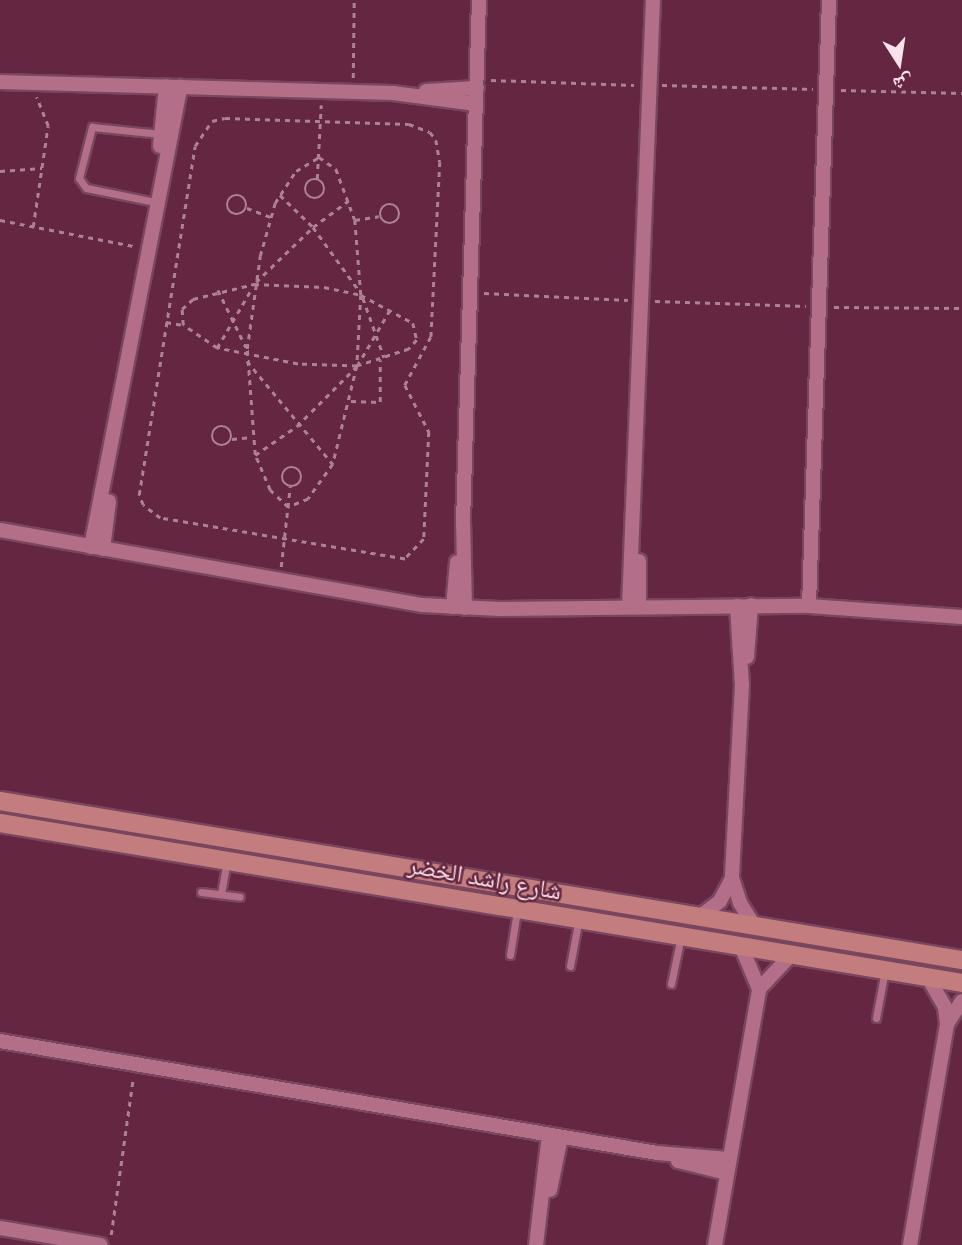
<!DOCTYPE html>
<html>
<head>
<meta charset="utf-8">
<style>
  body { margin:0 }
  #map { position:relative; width:962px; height:1245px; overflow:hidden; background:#642640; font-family:"Noto Sans","Noto Naskh Arabic",sans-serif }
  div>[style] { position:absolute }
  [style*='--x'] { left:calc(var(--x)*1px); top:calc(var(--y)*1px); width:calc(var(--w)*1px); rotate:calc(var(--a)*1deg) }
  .path>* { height:2.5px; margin-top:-1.25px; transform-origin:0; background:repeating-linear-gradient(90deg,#ad8293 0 5px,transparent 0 10px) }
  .path>.ring { margin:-1.25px; padding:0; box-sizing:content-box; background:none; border:2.5px solid #ad8293; border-radius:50% }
  .roads { filter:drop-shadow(2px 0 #78465e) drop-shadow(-2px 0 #78465e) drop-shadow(0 2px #78465e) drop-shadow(0 -2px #78465e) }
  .lane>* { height:7px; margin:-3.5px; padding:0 3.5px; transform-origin:3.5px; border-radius:3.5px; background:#b46f88 }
  .street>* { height:14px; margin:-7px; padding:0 7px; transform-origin:7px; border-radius:7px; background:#b46f88 }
  .secondary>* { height:18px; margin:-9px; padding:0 9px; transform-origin:9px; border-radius:9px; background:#c47d7e }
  span { translate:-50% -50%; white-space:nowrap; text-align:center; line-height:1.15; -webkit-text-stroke:5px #642640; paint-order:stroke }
  .street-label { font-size:24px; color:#fae2ea }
  .north { position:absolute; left:864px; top:28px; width:70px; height:70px; -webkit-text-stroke:5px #642640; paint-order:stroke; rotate:168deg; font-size:19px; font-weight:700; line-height:28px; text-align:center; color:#fae2ea }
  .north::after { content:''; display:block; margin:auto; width:24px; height:32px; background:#fae2ea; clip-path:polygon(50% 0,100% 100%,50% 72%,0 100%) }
</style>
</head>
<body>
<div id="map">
  <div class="path">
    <i style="--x:353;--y:78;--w:78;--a:-89.3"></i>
    <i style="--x:491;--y:80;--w:143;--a:2"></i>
    <i style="--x:662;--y:85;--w:151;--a:1.5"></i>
    <i style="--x:841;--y:90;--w:121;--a:1.4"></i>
    <i style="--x:225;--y:118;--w:184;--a:1.9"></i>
    <i style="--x:409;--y:124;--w:22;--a:21"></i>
    <i style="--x:430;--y:132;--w:10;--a:53"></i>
    <i style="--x:436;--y:140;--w:22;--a:80"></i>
    <i style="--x:440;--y:162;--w:175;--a:92.9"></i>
    <i style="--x:431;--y:337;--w:55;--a:118.4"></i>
    <i style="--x:405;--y:385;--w:53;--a:62.9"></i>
    <i style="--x:429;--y:432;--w:107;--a:92.7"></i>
    <i style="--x:424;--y:539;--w:28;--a:134"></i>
    <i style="--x:405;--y:559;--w:248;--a:-170.5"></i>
    <i style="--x:160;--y:518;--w:21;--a:-143"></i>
    <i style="--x:143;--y:505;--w:11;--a:-112"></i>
    <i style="--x:139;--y:495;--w:353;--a:-80.9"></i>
    <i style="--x:195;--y:146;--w:30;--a:-56"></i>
    <i style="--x:212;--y:121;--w:13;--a:-13"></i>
    <i style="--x:319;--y:157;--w:21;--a:35"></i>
    <i style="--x:336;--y:169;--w:54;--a:69.6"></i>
    <i style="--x:355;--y:220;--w:75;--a:85.4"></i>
    <i style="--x:361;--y:295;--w:71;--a:93.2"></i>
    <i style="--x:357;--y:366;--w:101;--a:103.8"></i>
    <i style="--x:333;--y:464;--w:43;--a:125.5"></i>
    <i style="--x:308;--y:499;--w:22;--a:158"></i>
    <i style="--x:288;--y:507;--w:25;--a:-137"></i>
    <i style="--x:270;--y:490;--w:38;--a:-113"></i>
    <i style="--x:255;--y:455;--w:106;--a:-94.3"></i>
    <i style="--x:247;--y:349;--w:94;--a:-82"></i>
    <i style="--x:260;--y:256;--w:55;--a:-74.2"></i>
    <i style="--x:275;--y:203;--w:38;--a:-57"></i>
    <i style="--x:296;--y:171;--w:27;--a:-31"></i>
    <i style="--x:0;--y:171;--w:42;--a:-4.1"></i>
    <i class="ring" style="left:305px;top:179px;width:17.5px;height:17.5px"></i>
    <i style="--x:317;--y:179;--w:74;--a:-86.9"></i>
    <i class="ring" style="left:227px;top:195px;width:17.5px;height:17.5px"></i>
    <i style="--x:280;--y:195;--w:46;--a:44.1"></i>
    <i style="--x:313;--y:227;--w:80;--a:54.1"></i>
    <i class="ring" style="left:380px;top:204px;width:17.5px;height:17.5px"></i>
    <i style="--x:247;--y:208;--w:25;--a:21"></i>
    <i style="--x:0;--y:220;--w:136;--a:11"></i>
    <i style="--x:355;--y:220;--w:24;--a:-9"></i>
    <i style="--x:33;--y:227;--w:102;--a:-81.6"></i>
    <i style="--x:48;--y:126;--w:31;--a:-112"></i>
    <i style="--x:256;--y:282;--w:79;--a:-44"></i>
    <i style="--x:313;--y:227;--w:44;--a:-36.6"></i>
    <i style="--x:254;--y:284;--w:70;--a:2.5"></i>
    <i style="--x:324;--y:287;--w:38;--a:12"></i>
    <i style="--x:361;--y:295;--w:59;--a:28.3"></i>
    <i style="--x:413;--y:323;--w:17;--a:77"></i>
    <i style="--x:417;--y:340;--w:12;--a:132"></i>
    <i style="--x:409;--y:349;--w:55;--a:161.9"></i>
    <i style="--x:357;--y:366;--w:59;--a:-178.1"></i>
    <i style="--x:298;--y:364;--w:83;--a:-168.8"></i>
    <i style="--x:217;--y:348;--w:41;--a:-145.9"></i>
    <i style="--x:183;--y:325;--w:16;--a:-94"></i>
    <i style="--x:182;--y:309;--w:15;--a:-42"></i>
    <i style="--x:193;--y:299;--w:63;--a:-13.8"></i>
    <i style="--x:218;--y:290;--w:64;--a:63.8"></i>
    <i style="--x:484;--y:293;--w:144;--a:2.8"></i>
    <i style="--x:363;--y:298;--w:63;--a:70.4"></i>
    <i style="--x:655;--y:301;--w:151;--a:1.9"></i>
    <i style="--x:834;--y:307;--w:128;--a:0.4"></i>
    <i style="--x:166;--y:322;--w:17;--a:10"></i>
    <i style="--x:217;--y:348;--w:69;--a:-59.7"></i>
    <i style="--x:247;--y:361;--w:133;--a:50.2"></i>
    <i style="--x:351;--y:401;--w:29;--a:2"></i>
    <i style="--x:380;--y:402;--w:42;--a:-90"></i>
    <i class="ring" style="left:212px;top:426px;width:17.5px;height:17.5px"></i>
    <i style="--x:232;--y:439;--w:20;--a:-6"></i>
    <i style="--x:255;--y:455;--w:51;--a:-34.6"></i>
    <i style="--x:297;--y:426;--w:85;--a:-45"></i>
    <i style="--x:357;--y:366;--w:67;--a:-59.6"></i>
    <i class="ring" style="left:282px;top:467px;width:17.5px;height:17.5px"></i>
    <i style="--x:281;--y:567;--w:81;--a:-83.6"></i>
    <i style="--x:111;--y:1235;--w:159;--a:-82"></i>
  </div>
  <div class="roads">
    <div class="lane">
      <i style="--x:155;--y:202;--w:70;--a:-168.5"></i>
      <i style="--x:86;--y:188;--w:12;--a:-125"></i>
      <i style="--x:79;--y:178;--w:53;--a:-75.7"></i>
      <i style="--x:92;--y:127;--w:69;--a:5.8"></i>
      <i style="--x:201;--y:892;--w:39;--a:7"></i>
      <i style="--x:221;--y:894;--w:35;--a:-80"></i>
      <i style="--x:510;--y:955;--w:45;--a:-81"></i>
      <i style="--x:570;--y:966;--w:49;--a:-79.4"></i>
      <i style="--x:671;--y:984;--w:49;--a:-78.2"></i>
      <i style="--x:876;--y:1018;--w:49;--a:-79.4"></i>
    </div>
    <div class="street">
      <i style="--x:0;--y:82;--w:393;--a:1.6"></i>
      <i style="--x:393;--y:93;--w:84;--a:7.5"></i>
      <i style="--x:426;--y:91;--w:51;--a:-3.4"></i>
      <i style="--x:160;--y:146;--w:60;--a:-84.3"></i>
      <i style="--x:0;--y:530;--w:429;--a:10.1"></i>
      <i style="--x:422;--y:605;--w:77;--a:3"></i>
      <i style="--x:499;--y:609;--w:310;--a:-0.6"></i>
      <i style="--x:809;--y:606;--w:153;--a:4.1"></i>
      <i style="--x:91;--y:547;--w:469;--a:-79"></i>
      <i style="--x:103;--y:549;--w:48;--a:-82.9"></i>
      <i style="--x:639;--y:561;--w:46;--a:90"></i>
      <i style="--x:737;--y:606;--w:79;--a:86.4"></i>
      <i style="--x:742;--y:685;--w:193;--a:93"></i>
      <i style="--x:732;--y:878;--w:26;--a:72"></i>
      <i style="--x:740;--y:903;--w:26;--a:58"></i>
      <i style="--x:809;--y:606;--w:606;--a:-88.11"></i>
      <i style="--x:453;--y:607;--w:45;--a:-84.9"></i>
      <i style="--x:629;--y:607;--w:607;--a:-87.74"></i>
      <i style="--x:465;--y:608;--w:85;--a:-91.3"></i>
      <i style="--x:463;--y:523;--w:523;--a:-88.25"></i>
      <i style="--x:747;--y:657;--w:52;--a:-85.6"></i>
      <i style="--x:699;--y:917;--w:26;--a:-37"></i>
      <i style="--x:720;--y:901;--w:26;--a:-62"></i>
      <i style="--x:741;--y:946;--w:47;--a:67.3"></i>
      <i style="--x:947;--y:1024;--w:27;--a:-57"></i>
      <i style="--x:0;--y:1041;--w:666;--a:9.67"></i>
      <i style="--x:657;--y:1153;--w:72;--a:4.8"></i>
      <i style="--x:678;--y:1161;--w:50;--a:13.8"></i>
      <i style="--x:550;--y:1190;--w:54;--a:-78.3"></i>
      <i style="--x:0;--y:1228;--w:102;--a:9.6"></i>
      <i style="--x:536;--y:1245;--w:111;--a:-83.3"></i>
      <i style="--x:715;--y:1245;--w:260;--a:-80.2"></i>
      <i style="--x:759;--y:989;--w:48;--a:-46.7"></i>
      <i style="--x:910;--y:1245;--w:224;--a:-80.5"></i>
      <i style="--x:947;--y:1024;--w:17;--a:-97"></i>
      <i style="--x:945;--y:1007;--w:34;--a:-120"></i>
    </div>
    <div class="secondary">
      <i style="--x:0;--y:801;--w:975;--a:9.39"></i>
      <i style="--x:0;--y:823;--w:975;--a:9.44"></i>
    </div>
  </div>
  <div class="street-label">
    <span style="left:485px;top:877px;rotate:10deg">شارع راشد الخضر</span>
  </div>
  <div class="north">ش</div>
</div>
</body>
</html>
